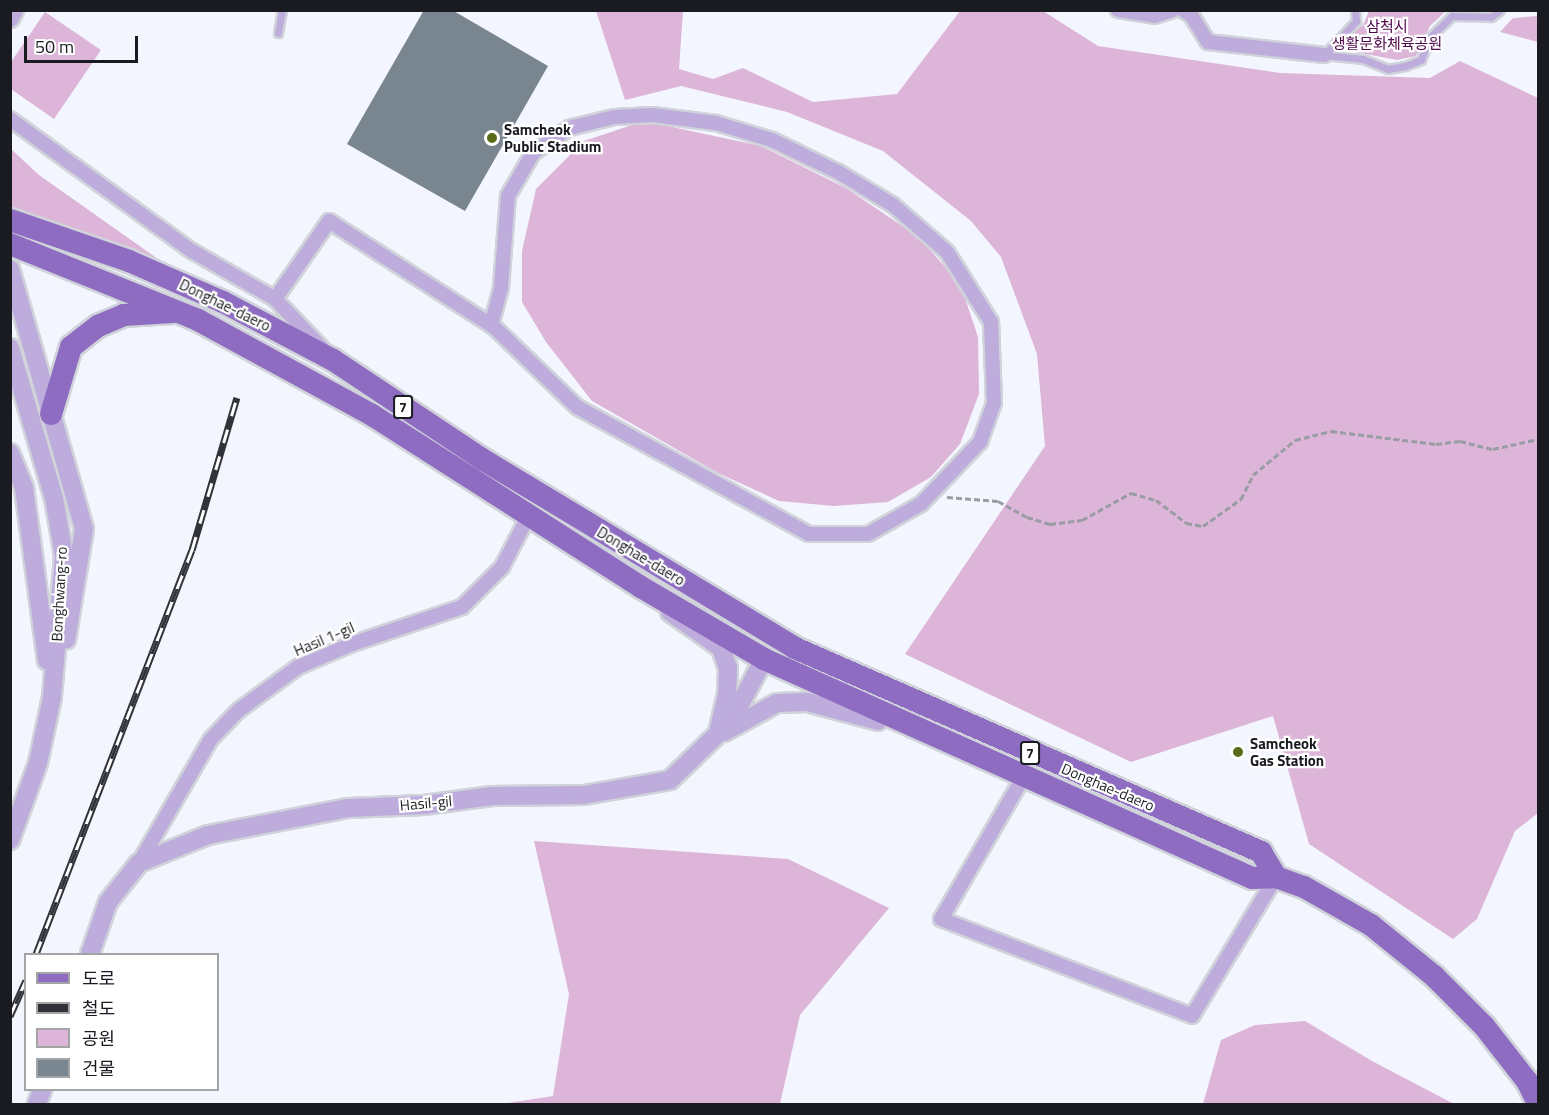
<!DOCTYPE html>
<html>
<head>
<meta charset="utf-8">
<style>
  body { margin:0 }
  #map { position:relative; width:1549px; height:1115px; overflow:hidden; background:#f3f6fe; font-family:"Titillium Web","Noto Sans KR",sans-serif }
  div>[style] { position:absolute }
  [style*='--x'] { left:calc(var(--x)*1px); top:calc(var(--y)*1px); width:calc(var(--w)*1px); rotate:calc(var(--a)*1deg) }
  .green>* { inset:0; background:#ddb5d8 }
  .building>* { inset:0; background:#79858f }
  .path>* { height:3px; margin-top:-1.5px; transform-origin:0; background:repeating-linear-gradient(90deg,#999ca2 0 6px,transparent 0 9px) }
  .roads { filter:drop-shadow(2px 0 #d0d3da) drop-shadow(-2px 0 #d0d3da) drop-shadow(0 2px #d0d3da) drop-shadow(0 -2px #d0d3da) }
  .service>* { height:7px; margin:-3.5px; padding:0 3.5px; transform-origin:3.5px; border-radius:3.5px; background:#bdacdc }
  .minor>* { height:14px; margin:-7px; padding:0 7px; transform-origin:7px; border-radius:7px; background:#bdacdc }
  .tertiary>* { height:18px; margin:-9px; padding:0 9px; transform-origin:9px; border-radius:9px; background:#bdacdc }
  .primary>* { height:22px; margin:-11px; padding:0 11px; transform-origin:11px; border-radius:11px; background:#8e6cc2 }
  .rail>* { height:7px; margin-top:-3.5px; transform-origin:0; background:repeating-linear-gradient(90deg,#fff 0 14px,#313339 0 28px); box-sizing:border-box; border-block:2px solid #313339 }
  .dots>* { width:16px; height:16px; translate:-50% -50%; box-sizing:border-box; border:3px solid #fff; border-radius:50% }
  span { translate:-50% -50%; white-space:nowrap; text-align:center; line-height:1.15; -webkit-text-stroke:4.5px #fff; paint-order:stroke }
  .shield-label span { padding:2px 4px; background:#fff; border:2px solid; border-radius:4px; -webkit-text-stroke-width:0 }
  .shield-label { font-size:14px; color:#191b20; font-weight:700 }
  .park-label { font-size:15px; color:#4e094b }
  .poi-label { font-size:15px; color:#191b20; font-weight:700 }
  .left { translate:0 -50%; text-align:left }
  .street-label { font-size:15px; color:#191b20 }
  .frame { position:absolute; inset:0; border:12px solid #191b20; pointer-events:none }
  .legend { position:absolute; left:24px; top:953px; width:195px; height:138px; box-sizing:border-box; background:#fff; border:2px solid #a3a4a6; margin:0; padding:8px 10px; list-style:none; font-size:18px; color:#191b20 }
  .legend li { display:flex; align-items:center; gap:12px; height:30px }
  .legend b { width:30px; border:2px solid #a3a4a6 }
  .scale { position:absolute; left:24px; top:36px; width:114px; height:27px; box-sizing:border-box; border:3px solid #191b20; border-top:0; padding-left:8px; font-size:18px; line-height:21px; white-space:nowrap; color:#191b20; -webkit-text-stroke:4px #fff; paint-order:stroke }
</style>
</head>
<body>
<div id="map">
  <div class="green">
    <i style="clip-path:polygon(960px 11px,1043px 11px,1098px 46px,1280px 73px,1430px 78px,1460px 61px,1538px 98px,1538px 813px,1515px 831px,1477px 919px,1453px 939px,1309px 844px,1273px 716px,1131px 762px,905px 654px,1045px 446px,1037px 354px,1001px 257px,971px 221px,883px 151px,787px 112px,681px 86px,625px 100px,596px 11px,683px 11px,679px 69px,713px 79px,743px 68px,813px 102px,897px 94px)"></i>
    <i style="clip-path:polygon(1369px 11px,1458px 11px,1445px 12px,1430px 26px,1416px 56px,1397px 60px,1340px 49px,1344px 39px,1363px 25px)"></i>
    <i style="clip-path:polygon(45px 12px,101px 50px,54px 119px,11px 89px,11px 62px)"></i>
    <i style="clip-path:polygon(1538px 16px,1538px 42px,1500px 32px,1513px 18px)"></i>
    <i style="clip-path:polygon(644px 121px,761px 146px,846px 188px,917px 236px,960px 283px,978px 337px,979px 394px,960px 444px,931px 477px,888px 502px,834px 506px,779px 501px,718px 473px,592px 401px,546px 342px,522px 302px,522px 251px,536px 189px,584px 141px)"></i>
    <i style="clip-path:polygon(10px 148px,39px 175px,175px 271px,11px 210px)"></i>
    <i style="clip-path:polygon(534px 841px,788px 859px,889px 908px,800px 1015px,780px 1104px,501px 1104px,553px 1096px,569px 994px)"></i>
    <i style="clip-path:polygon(1305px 1021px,1372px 1061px,1454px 1104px,1203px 1104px,1221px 1040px,1255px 1025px)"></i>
  </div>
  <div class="building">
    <i style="clip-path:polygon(424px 10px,452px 10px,548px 66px,465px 211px,347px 144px)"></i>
  </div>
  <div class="path">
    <i style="--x:947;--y:497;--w:51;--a:4.5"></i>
    <i style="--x:998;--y:501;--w:33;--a:29"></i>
    <i style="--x:1027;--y:517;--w:24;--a:17"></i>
    <i style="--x:1050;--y:524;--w:32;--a:-7"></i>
    <i style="--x:1082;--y:520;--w:56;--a:-28.9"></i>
    <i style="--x:1131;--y:493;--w:26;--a:16"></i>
    <i style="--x:1156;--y:500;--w:38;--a:37"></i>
    <i style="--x:1186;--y:523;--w:17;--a:10"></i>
    <i style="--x:1203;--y:526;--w:47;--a:-35.4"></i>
    <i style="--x:1241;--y:499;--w:27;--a:-63"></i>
    <i style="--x:1253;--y:475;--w:55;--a:-39.8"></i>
    <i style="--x:1295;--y:440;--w:37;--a:-14"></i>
    <i style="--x:1331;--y:431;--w:106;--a:7.1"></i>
    <i style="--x:1436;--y:444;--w:24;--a:-7"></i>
    <i style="--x:1460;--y:441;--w:34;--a:14"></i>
    <i style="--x:1493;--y:449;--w:46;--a:-12.5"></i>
  </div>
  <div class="roads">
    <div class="service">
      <i style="--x:278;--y:33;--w:23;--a:-80"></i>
      <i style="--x:1324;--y:55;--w:39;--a:6"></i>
      <i style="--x:1363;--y:59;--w:27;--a:22"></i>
      <i style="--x:1388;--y:69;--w:17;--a:-10"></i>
      <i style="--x:1405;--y:66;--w:17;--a:-21"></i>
      <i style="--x:1421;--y:60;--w:23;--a:-70"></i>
      <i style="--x:1429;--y:38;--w:32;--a:-44"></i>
      <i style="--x:1452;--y:16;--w:39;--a:1"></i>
      <i style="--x:1491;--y:17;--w:11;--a:-38"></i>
      <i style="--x:1324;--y:55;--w:47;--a:-46.7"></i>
      <i style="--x:1356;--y:21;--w:11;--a:-95"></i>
    </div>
    <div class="minor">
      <i style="--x:1118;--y:10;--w:36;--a:9"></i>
      <i style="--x:1154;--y:16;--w:20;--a:-18"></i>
      <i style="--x:1183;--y:10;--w:9;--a:32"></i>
      <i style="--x:1191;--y:15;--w:32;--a:58"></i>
      <i style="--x:1208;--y:42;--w:117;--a:6.4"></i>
      <i style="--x:10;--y:119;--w:225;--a:36"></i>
      <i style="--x:192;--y:251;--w:96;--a:30"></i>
      <i style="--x:321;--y:347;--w:66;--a:-133.8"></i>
      <i style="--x:275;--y:299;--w:95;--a:-55.3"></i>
      <i style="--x:329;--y:221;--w:193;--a:32.7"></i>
      <i style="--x:491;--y:325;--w:4;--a:34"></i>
      <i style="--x:494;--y:327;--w:115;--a:43.9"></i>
      <i style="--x:577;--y:407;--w:264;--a:28.7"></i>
      <i style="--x:809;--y:534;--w:59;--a:0"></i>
      <i style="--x:868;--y:534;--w:61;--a:-29.5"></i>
      <i style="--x:921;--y:504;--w:86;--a:-46.4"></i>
      <i style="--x:980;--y:442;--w:41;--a:-70.3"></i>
      <i style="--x:994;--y:403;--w:81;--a:-92.1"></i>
      <i style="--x:991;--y:322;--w:83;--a:-122.2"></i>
      <i style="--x:947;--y:252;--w:72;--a:-139"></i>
      <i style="--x:893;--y:205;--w:64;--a:-149"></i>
      <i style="--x:838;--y:172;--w:73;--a:-154.1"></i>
      <i style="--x:772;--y:140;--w:59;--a:-163.1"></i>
      <i style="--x:716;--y:123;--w:64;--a:-172.8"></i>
      <i style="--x:653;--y:115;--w:39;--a:177"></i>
      <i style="--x:614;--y:117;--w:46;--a:166.3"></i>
      <i style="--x:569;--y:128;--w:44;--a:145.2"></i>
      <i style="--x:533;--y:153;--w:50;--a:120.2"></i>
      <i style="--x:508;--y:196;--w:92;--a:94.4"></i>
      <i style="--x:501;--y:288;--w:38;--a:105"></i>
      <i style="--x:1024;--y:776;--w:165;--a:120.1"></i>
      <i style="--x:941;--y:919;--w:269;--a:21.1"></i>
      <i style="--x:1192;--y:1016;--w:162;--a:-58.9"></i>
      <i style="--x:139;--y:863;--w:143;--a:-59.9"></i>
      <i style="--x:211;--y:739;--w:40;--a:-46"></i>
      <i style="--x:239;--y:710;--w:73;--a:-36.1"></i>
      <i style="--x:298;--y:667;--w:59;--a:-23.1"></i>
      <i style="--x:352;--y:644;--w:116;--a:-18.6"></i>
      <i style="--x:462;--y:607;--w:57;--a:-45"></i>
      <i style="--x:502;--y:567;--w:59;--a:-62.6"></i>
    </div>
    <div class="tertiary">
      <i style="--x:10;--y:18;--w:9;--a:-63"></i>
      <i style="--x:10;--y:269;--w:270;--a:74.1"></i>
      <i style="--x:84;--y:529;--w:112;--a:99.2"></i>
      <i style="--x:10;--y:348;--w:156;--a:73.7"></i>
      <i style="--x:54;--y:498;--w:59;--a:80.2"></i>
      <i style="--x:64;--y:556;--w:142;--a:94.9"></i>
      <i style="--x:52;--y:697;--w:67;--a:102"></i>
      <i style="--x:38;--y:763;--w:82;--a:110"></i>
      <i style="--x:10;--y:453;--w:38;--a:68"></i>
      <i style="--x:24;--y:488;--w:174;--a:82.4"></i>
      <i style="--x:670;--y:612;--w:62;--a:35.2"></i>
      <i style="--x:721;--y:648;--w:21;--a:71"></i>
      <i style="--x:728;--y:668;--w:26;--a:92"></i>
      <i style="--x:727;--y:694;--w:36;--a:103"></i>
      <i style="--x:724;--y:732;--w:60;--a:-28.7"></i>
      <i style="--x:777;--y:703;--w:30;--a:-2"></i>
      <i style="--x:807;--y:702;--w:73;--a:15"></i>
      <i style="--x:90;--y:954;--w:55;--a:-70.9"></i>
      <i style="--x:108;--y:902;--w:50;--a:-51.5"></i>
      <i style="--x:139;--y:863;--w:74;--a:-22.1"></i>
      <i style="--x:208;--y:835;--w:143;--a:-10.9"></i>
      <i style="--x:348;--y:808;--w:76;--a:-2.3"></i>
      <i style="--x:424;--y:805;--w:69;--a:-7.5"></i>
      <i style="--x:492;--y:796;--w:92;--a:-0.6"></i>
      <i style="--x:584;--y:795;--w:87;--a:-9.9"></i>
      <i style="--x:670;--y:780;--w:85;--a:-44"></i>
      <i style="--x:731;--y:721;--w:70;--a:-62"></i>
      <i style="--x:37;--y:1104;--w:15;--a:-70"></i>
    </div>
    <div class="primary">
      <i style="--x:10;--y:220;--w:126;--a:19"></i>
      <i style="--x:129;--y:261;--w:103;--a:23.6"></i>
      <i style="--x:223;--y:302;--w:124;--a:27.8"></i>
      <i style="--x:333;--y:360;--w:179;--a:33.6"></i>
      <i style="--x:482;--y:459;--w:366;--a:31.1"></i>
      <i style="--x:795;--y:648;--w:509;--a:23.64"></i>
      <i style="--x:1261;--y:852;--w:29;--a:59"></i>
      <i style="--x:10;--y:244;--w:203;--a:22"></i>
      <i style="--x:198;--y:320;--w:198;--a:28.6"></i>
      <i style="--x:372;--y:415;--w:319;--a:32.6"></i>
      <i style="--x:641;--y:587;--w:143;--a:30.3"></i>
      <i style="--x:764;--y:659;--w:535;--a:24.17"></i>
      <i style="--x:1252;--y:878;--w:24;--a:-2"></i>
      <i style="--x:1276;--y:877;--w:30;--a:20"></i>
      <i style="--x:1304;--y:887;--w:77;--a:29.6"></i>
      <i style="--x:1371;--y:925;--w:81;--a:39"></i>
      <i style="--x:1434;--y:976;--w:71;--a:45"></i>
      <i style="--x:1484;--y:1026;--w:70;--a:52"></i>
      <i style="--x:1527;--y:1081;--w:25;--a:64"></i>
      <i style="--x:51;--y:414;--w:70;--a:-73.4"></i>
      <i style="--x:71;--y:347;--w:34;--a:-38"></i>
      <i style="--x:98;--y:326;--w:28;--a:-23"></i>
      <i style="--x:124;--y:315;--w:49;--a:-3.5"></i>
    </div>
  </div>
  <div class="rail">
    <i style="--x:36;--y:954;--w:433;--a:-68.9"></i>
    <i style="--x:192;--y:550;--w:159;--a:-73.6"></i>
    <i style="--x:10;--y:1016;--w:39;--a:-66"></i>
  </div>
  <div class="dots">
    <i style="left:492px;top:138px;background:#576b19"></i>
    <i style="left:1238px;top:752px;background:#576b19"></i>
  </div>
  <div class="shield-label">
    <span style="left:403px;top:407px">7</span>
    <span style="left:1030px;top:753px">7</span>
  </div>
  <div class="park-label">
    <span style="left:1387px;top:35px">삼척시<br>생활문화체육공원</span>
  </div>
  <div class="poi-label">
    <span class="left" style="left:504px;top:138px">Samcheok<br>Public Stadium</span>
    <span class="left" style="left:1250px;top:752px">Samcheok<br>Gas Station</span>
  </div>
  <div class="street-label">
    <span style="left:225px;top:305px;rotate:26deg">Donghae-daero</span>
    <span style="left:641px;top:556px;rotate:31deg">Donghae-daero</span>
    <span style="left:59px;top:594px;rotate:-87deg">Bonghwang-ro</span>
    <span style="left:324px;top:639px;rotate:-23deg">Hasil 1-gil</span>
    <span style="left:1108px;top:787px;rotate:23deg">Donghae-daero</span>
    <span style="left:426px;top:803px;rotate:-5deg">Hasil-gil</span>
  </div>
  <div class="frame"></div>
  <ul class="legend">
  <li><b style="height:8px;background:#8e6cc2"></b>도로</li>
  <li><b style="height:8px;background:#313339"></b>철도</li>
  <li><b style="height:16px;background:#ddb5d8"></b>공원</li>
  <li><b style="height:16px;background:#79858f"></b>건물</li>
  </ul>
  <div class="scale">50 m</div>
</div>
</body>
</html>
